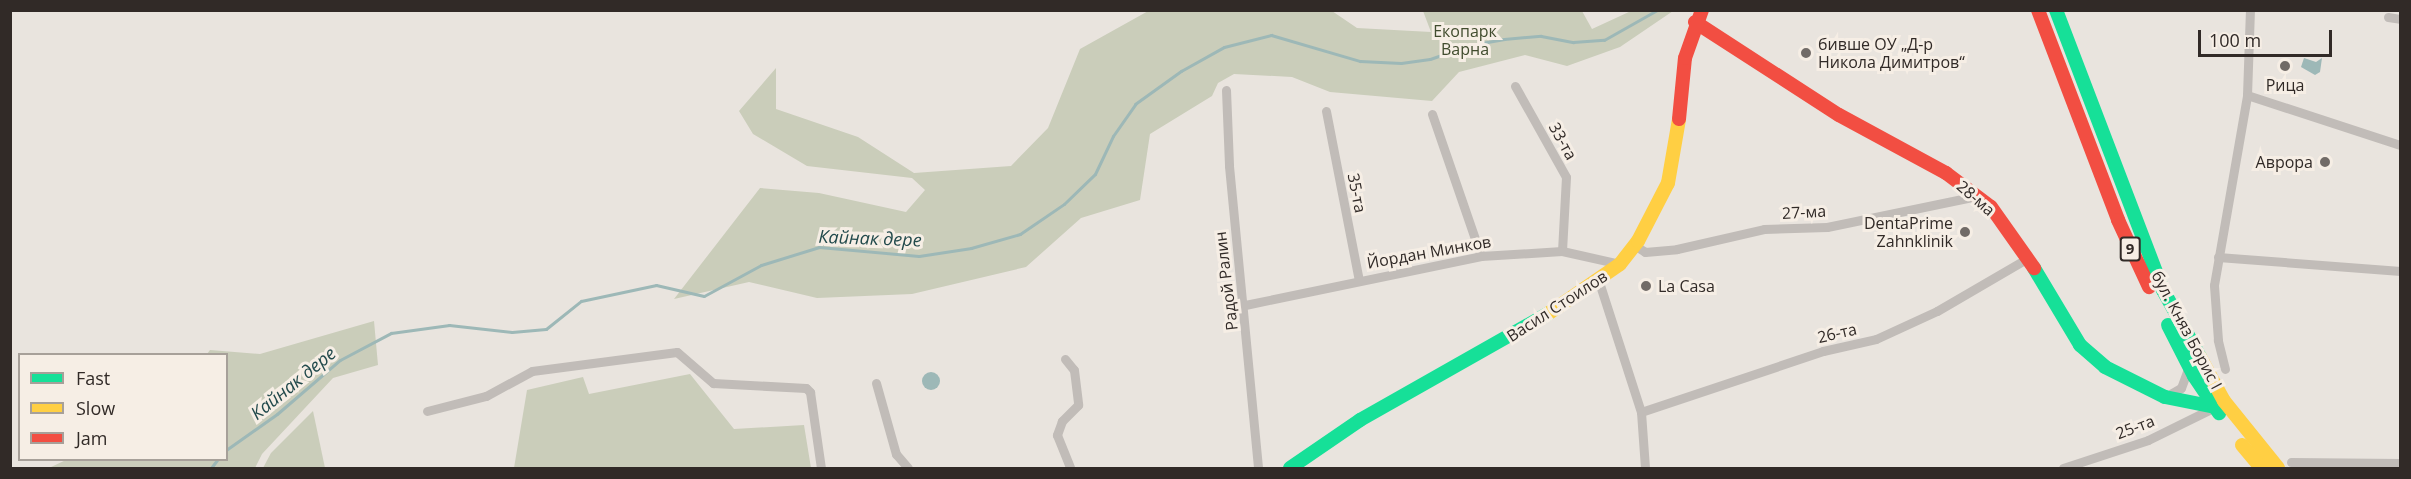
<!DOCTYPE html>
<html>
<head>
<meta charset="utf-8">
<style>
  body { margin:0 }
  #map { position:relative; width:2411px; height:479px; overflow:hidden; background:#e9e4de; font-family:"Open Sans",sans-serif }
  div>[style] { position:absolute }
  [style*='--x'] { left:calc(var(--x)*1px); top:calc(var(--y)*1px); width:calc(var(--w)*1px); rotate:calc(var(--a)*1deg) }
  .green>* { inset:0; background:#cacdba }
  .water>* { inset:0; background:#9db8b7 }
  .round { border-radius:50% }
  .stream>* { height:3px; margin:-1.5px; padding:0 1.5px; transform-origin:1.5px; border-radius:1.5px; background:#9db8b7 }
  .street>* { height:9px; margin:-4.5px; padding:0 4.5px; transform-origin:4.5px; border-radius:4.5px; background:#c1bcb8 }
  .fast>* { height:14px; margin:-7px; padding:0 7px; transform-origin:7px; border-radius:7px; background:#16e098 }
  .slow>* { height:14px; margin:-7px; padding:0 7px; transform-origin:7px; border-radius:7px; background:#ffcf43 }
  .jam>* { height:14px; margin:-7px; padding:0 7px; transform-origin:7px; border-radius:7px; background:#f24e42 }
  .dots>* { width:16px; height:16px; translate:-50% -50%; box-sizing:border-box; border:3px solid #f6eee5; border-radius:50% }
  span { translate:-50% -50%; white-space:nowrap; text-align:center; line-height:1.15; -webkit-text-stroke:6px #f6eee5; paint-order:stroke }
  .shield-label span { padding:2px 4px; background:#f6eee5; border:2px solid; border-radius:4px; -webkit-text-stroke-width:0 }
  .shield-label { font-size:15px; color:#312a27; font-weight:700 }
  .park-label { font-size:16px; color:#414c2e }
  .poi-label { font-size:16px; color:#312a27 }
  .left { translate:0 -50%; text-align:left }
  .right { translate:-100% -50%; text-align:right }
  .street-label { font-size:16px; color:#312a27 }
  .water-label { font-size:18px; color:#224a4c; font-style:italic }
  .frame { position:absolute; inset:0; border:12px solid #312a27; pointer-events:none }
  .legend { position:absolute; left:18px; top:353px; width:210px; height:108px; box-sizing:border-box; background:#f6eee5; border:2px solid #a7a099; margin:0; padding:8px 10px; list-style:none; font-size:18px; color:#312a27 }
  .legend li { display:flex; align-items:center; gap:12px; height:30px }
  .legend b { width:30px; border:2px solid #a7a099 }
  .scale { position:absolute; left:2198px; top:30px; width:134px; height:27px; box-sizing:border-box; border:3px solid #312a27; border-top:0; padding-left:8px; font-size:18px; line-height:21px; white-space:nowrap; color:#312a27; -webkit-text-stroke:4px #f6eee5; paint-order:stroke }
</style>
</head>
<body>
<div id="map">
  <div class="green">
    <i style="clip-path:polygon(1150px 10px,1332px 11px,1357px 28px,1431px 32px,1423px 11px,1582px 11px,1592px 29px,1631px 11px,1673px 11px,1620px 47px,1567px 66px,1525px 55px,1459px 72px,1432px 101px,1330px 92px,1292px 77px,1234px 74px,1218px 83px,1212px 96px,1150px 134px,1140px 200px,1081px 218px,1026px 267px,912px 294px,817px 298px,749px 282px,674px 299px,760px 188px,819px 193px,906px 212px,925px 190px,912px 178px,807px 166px,753px 134px,739px 111px,776px 68px,776px 109px,858px 137px,914px 173px,1011px 166px,1048px 128px,1080px 49px)"></i>
    <i style="clip-path:polygon(374px 321px,378px 365px,333px 378px,262px 454px,255px 468px,49px 468px,66px 460px,226px 460px,226px 354px,207px 354px,210px 350px,260px 354px)"></i>
    <i style="clip-path:polygon(690px 374px,734px 429px,804px 425px,811px 468px,514px 468px,527px 390px,583px 377px,589px 394px)"></i>
    <i style="clip-path:polygon(313px 411px,325px 468px,263px 468px,271px 453px)"></i>
  </div>
  <div class="water">
    <i style="clip-path:polygon(2304px 58px,2316px 62px,2322px 58px,2320px 72px,2315px 75px,2301px 67px)"></i>
    <i class="round" style="left:922px;top:372px;width:18px;height:18px"></i>
  </div>
  <div class="stream">
    <i style="--x:226;--y:450;--w:62;--a:-35.2"></i>
    <i style="--x:277;--y:414;--w:83;--a:-40.6"></i>
    <i style="--x:340;--y:360;--w:58;--a:-27.9"></i>
    <i style="--x:391;--y:333;--w:59;--a:-7.9"></i>
    <i style="--x:449;--y:325;--w:63;--a:6.3"></i>
    <i style="--x:512;--y:332;--w:34;--a:-5"></i>
    <i style="--x:546;--y:329;--w:45;--a:-38.7"></i>
    <i style="--x:581;--y:301;--w:77;--a:-12"></i>
    <i style="--x:656;--y:285;--w:49;--a:12.9"></i>
    <i style="--x:704;--y:296;--w:65;--a:-28.5"></i>
    <i style="--x:761;--y:265;--w:61;--a:-17.2"></i>
    <i style="--x:819;--y:247;--w:100;--a:5.1"></i>
    <i style="--x:919;--y:256;--w:53;--a:-8.7"></i>
    <i style="--x:971;--y:248;--w:51;--a:-15.9"></i>
    <i style="--x:1020;--y:234;--w:53;--a:-34.3"></i>
    <i style="--x:1064;--y:204;--w:43;--a:-44.1"></i>
    <i style="--x:1095;--y:174;--w:42;--a:-64.7"></i>
    <i style="--x:1113;--y:136;--w:39;--a:-55"></i>
    <i style="--x:1135;--y:104;--w:57;--a:-35.7"></i>
    <i style="--x:1181;--y:71;--w:49;--a:-29.2"></i>
    <i style="--x:1224;--y:47;--w:49;--a:-14.3"></i>
    <i style="--x:1271;--y:35;--w:93;--a:16.3"></i>
    <i style="--x:1360;--y:61;--w:41;--a:2.8"></i>
    <i style="--x:1401;--y:63;--w:29;--a:-8"></i>
    <i style="--x:1430;--y:59;--w:42;--a:-19.3"></i>
    <i style="--x:1470;--y:45;--w:35;--a:-10"></i>
    <i style="--x:1504;--y:39;--w:37;--a:-5"></i>
    <i style="--x:1541;--y:36;--w:33;--a:11"></i>
    <i style="--x:1573;--y:42;--w:31;--a:-4"></i>
    <i style="--x:1604;--y:40;--w:61;--a:-29.5"></i>
    <i style="--x:211;--y:468;--w:10;--a:-53"></i>
  </div>
  <div class="street">
    <i style="--x:2388;--y:17;--w:12;--a:9"></i>
    <i style="--x:1515;--y:86;--w:104;--a:60.7"></i>
    <i style="--x:1566;--y:177;--w:74;--a:93.1"></i>
    <i style="--x:1226;--y:90;--w:76;--a:87.7"></i>
    <i style="--x:1229;--y:166;--w:303;--a:84.5"></i>
    <i style="--x:2247;--y:95;--w:161;--a:18.1"></i>
    <i style="--x:1326;--y:111;--w:172;--a:79"></i>
    <i style="--x:1432;--y:114;--w:150;--a:71"></i>
    <i style="--x:1634;--y:245;--w:13;--a:32"></i>
    <i style="--x:1645;--y:252;--w:32;--a:-5"></i>
    <i style="--x:1677;--y:249;--w:89;--a:-12.9"></i>
    <i style="--x:1764;--y:229;--w:63;--a:-1.8"></i>
    <i style="--x:1827;--y:227;--w:153;--a:-11.7"></i>
    <i style="--x:2218;--y:257;--w:183;--a:4.4"></i>
    <i style="--x:1599;--y:282;--w:137;--a:72.1"></i>
    <i style="--x:1641;--y:412;--w:56;--a:85.9"></i>
    <i style="--x:1245;--y:305;--w:241;--a:-11.7"></i>
    <i style="--x:1481;--y:256;--w:81;--a:-3.5"></i>
    <i style="--x:1562;--y:251;--w:59;--a:12.6"></i>
    <i style="--x:1065;--y:359;--w:14;--a:51"></i>
    <i style="--x:1074;--y:370;--w:35;--a:83"></i>
    <i style="--x:1078;--y:405;--w:23;--a:135"></i>
    <i style="--x:1062;--y:421;--w:15;--a:110"></i>
    <i style="--x:1057;--y:435;--w:35;--a:68"></i>
    <i style="--x:2225;--y:369;--w:30;--a:-104"></i>
    <i style="--x:2218;--y:340;--w:55;--a:-94.2"></i>
    <i style="--x:2214;--y:285;--w:193;--a:-80.1"></i>
    <i style="--x:2247;--y:95;--w:85;--a:-88"></i>
    <i style="--x:876;--y:383;--w:74;--a:74.3"></i>
    <i style="--x:896;--y:454;--w:18;--a:49"></i>
    <i style="--x:2167;--y:396;--w:16;--a:-30"></i>
    <i style="--x:2181;--y:388;--w:20;--a:-70"></i>
    <i style="--x:427;--y:411;--w:61;--a:-14.3"></i>
    <i style="--x:486;--y:396;--w:52;--a:-28.5"></i>
    <i style="--x:532;--y:371;--w:146;--a:-7.5"></i>
    <i style="--x:677;--y:352;--w:48;--a:40.7"></i>
    <i style="--x:713;--y:383;--w:93;--a:3.1"></i>
    <i style="--x:806;--y:388;--w:6;--a:45"></i>
    <i style="--x:810;--y:392;--w:77;--a:81.8"></i>
    <i style="--x:1641;--y:412;--w:192;--a:-18.5"></i>
    <i style="--x:1823;--y:351;--w:54;--a:-12.8"></i>
    <i style="--x:1876;--y:339;--w:67;--a:-24.7"></i>
    <i style="--x:1937;--y:311;--w:105;--a:-30.2"></i>
    <i style="--x:2291;--y:462;--w:109;--a:0.5"></i>
    <i style="--x:2063;--y:468;--w:89;--a:-18.2"></i>
    <i style="--x:2148;--y:440;--w:75;--a:-26.2"></i>
  </div>
  <div class="fast">
    <i style="--x:2056;--y:10;--w:300;--a:69.1"></i>
    <i style="--x:2163;--y:290;--w:77;--a:61.1"></i>
    <i style="--x:2034;--y:268;--w:90;--a:59.1"></i>
    <i style="--x:2080;--y:345;--w:33;--a:41"></i>
    <i style="--x:2105;--y:367;--w:67;--a:26.6"></i>
    <i style="--x:2165;--y:397;--w:51;--a:11.3"></i>
    <i style="--x:2168;--y:325;--w:57;--a:63"></i>
    <i style="--x:2194;--y:376;--w:45;--a:56"></i>
    <i style="--x:1290;--y:468;--w:85;--a:-34.4"></i>
    <i style="--x:1360;--y:420;--w:217;--a:-29.5"></i>
  </div>
  <div class="slow">
    <i style="--x:1549;--y:313;--w:86;--a:-34.6"></i>
    <i style="--x:1620;--y:264;--w:29;--a:-52"></i>
    <i style="--x:1638;--y:241;--w:65;--a:-62.7"></i>
    <i style="--x:1668;--y:183;--w:65;--a:-80.2"></i>
    <i style="--x:2200;--y:357;--w:50;--a:61.4"></i>
    <i style="--x:2224;--y:401;--w:86;--a:51.1"></i>
    <i style="--x:2242;--y:445;--w:30;--a:50"></i>
  </div>
  <div class="jam">
    <i style="--x:2038;--y:10;--w:225;--a:69.1"></i>
    <i style="--x:2118;--y:220;--w:74;--a:65.2"></i>
    <i style="--x:1695;--y:22;--w:171;--a:32.9"></i>
    <i style="--x:1839;--y:115;--w:122;--a:28.5"></i>
    <i style="--x:1946;--y:173;--w:56;--a:37.1"></i>
    <i style="--x:1991;--y:207;--w:75;--a:54.8"></i>
    <i style="--x:1679;--y:119;--w:61;--a:-84.4"></i>
    <i style="--x:1685;--y:58;--w:51;--a:-70.5"></i>
  </div>
  <div class="dots">
    <i style="left:1806px;top:53px;background:#716b67"></i>
    <i style="left:2285px;top:66px;background:#716b67"></i>
    <i style="left:2325px;top:162px;background:#716b67"></i>
    <i style="left:1965px;top:232px;background:#716b67"></i>
    <i style="left:1646px;top:286px;background:#716b67"></i>
  </div>
  <div class="shield-label">
    <span style="left:2130px;top:249px">9</span>
  </div>
  <div class="park-label">
    <span style="left:1465px;top:40px">Екопарк<br>Варна</span>
  </div>
  <div class="poi-label">
    <span class="left" style="left:1818px;top:53px">бивше ОУ „Д-р<br>Никола Димитров“</span>
    <span style="left:2285px;top:85px">Рица</span>
    <span class="right" style="left:2313px;top:162px">Аврора</span>
    <span class="right" style="left:1953px;top:232px">DentaPrime<br>Zahnklinik</span>
    <span class="left" style="left:1658px;top:286px">La Casa</span>
  </div>
  <div class="street-label">
    <span style="left:1563px;top:141px;rotate:61deg">33-та</span>
    <span style="left:1357px;top:193px;rotate:79deg">35-та</span>
    <span style="left:1976px;top:198px;rotate:41deg">28-ма</span>
    <span style="left:1804px;top:212px;rotate:-3deg">27-ма</span>
    <span style="left:1429px;top:252px;rotate:-10deg">Йордан Минков</span>
    <span style="left:1226px;top:281px;rotate:-97deg">Радой Ралин</span>
    <span style="left:1557px;top:306px;rotate:-33deg">Васил Стоилов</span>
    <span style="left:2187px;top:330px;rotate:62deg">бул. Княз Борис I</span>
    <span style="left:1837px;top:333px;rotate:-13deg">26-та</span>
    <span style="left:2135px;top:427px;rotate:-21deg">25-та</span>
  </div>
  <div class="water-label">
    <span style="left:870px;top:238px;rotate:2deg">Кайнак дере</span>
    <span style="left:293px;top:383px;rotate:-39deg">Кайнак дере</span>
  </div>
  <div class="frame"></div>
  <ul class="legend">
  <li><b style="height:8px;background:#16e098"></b>Fast</li>
  <li><b style="height:8px;background:#ffcf43"></b>Slow</li>
  <li><b style="height:8px;background:#f24e42"></b>Jam</li>
  </ul>
  <div class="scale">100 m</div>
</div>
</body>
</html>
